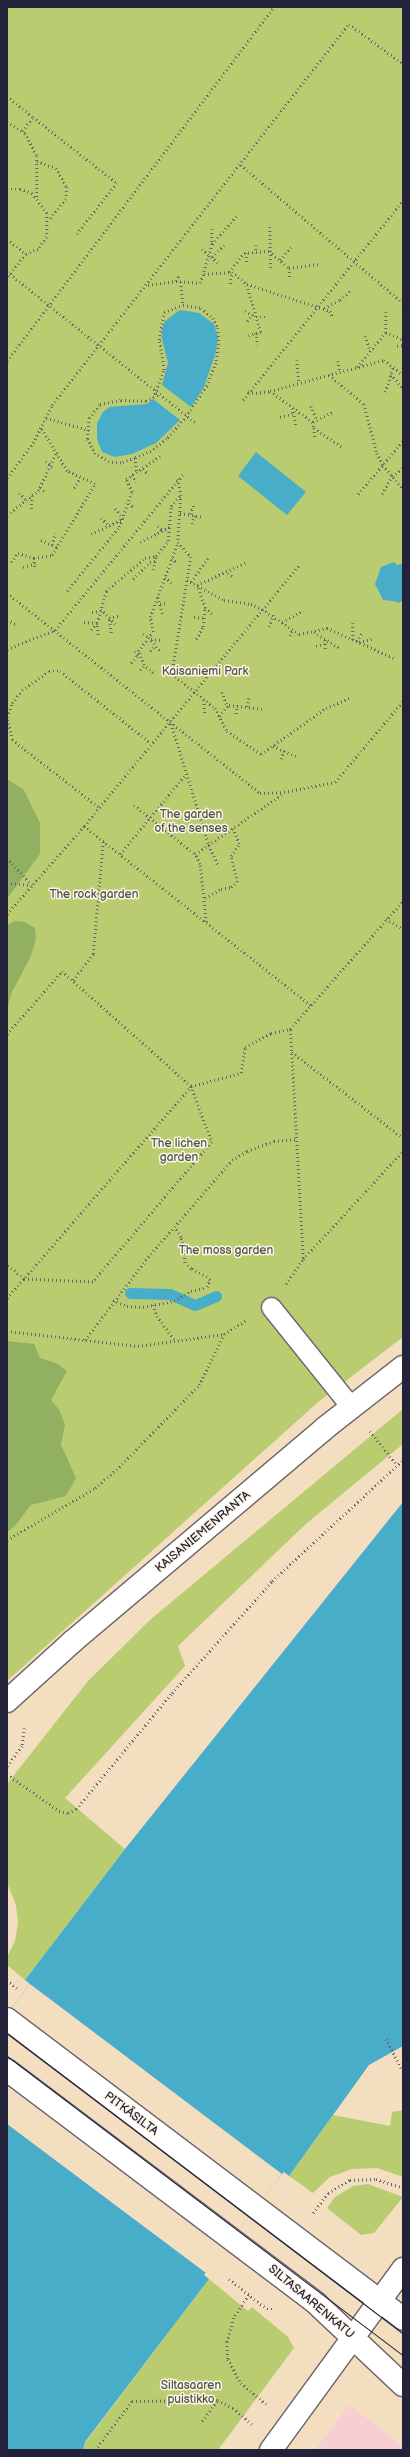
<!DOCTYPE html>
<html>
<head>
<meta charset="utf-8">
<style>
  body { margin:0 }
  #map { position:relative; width:410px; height:2457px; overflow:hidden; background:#f3dec0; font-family:"Balsamiq Sans",sans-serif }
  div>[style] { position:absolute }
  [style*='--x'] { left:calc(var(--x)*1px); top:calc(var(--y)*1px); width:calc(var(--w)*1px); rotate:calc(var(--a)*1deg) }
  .built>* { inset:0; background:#f7cfd3 }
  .green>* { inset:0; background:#b9cd70 }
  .forest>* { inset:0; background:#92b062 }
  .water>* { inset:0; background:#48adc8 }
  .pier>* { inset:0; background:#f3dec0 }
  .stream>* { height:11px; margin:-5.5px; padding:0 5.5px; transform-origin:5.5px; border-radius:5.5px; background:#48adc8 }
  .path>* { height:2.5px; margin-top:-1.25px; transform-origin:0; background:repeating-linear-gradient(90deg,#6b646a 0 1px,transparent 0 4px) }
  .roads { filter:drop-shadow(1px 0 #6b646a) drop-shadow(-1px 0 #6b646a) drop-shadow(0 1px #6b646a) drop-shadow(0 -1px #6b646a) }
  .service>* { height:19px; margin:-9.5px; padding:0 9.5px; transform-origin:9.5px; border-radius:9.5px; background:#fff }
  .minor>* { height:22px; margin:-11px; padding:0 11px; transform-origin:11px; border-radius:11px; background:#fff }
  .secondary>* { height:22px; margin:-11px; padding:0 11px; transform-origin:11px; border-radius:11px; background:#fff }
  .tram>* { height:1px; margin:-0.5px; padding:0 0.5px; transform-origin:0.5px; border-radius:0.5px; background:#22223b }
  span { translate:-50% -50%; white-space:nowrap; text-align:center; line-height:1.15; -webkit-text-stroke:3px #fcf5e5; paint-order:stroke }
  .park-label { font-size:12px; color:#4f554b }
  .street-label { font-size:12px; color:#22223b }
  .frame { position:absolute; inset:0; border:8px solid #22223b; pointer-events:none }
</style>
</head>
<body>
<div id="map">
  <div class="built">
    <i style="clip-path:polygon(349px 2405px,403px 2446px,403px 2450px,315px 2450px)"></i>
  </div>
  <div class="green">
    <i style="clip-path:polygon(7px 7px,403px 7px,403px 1337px,317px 1403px,7px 1681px)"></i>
    <i style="clip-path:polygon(403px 1409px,403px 1444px,307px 1523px,178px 1646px,185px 1666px,65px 1798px,125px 1849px,25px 1980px,7px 1965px,7px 1957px,15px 1941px,18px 1923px,16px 1905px,7px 1883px,7px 1784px,88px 1681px,150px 1620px)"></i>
    <i style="clip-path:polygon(403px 2110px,403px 2177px,377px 2168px,352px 2169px,330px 2177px,313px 2193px,289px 2176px,333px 2115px,390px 2126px,392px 2112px)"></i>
    <i style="clip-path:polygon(368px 2184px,403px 2197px,374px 2233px,361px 2235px,327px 2208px,335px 2197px,353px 2186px)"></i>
    <i style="clip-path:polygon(209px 2279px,248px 2311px,252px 2307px,288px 2337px,294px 2348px,218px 2450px,83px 2450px,85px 2443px)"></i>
  </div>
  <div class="forest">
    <i style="clip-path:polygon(7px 779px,24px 790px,40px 823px,40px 854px,7px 899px)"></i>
    <i style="clip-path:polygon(15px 921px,25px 922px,35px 928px,36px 939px,31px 956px,11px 994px,7px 1011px,7px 925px)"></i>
    <i style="clip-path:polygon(7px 1341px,34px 1344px,40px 1358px,56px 1363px,67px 1371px,51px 1400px,60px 1411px,65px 1425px,61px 1445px,76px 1478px,66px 1496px,31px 1505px,14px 1527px,7px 1532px)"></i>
  </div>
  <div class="water">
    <i style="clip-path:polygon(180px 310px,199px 313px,214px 324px,218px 337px,216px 352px,204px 387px,191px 407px,162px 385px,168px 363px,162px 339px,162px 329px,165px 321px)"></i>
    <i style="clip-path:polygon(153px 399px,180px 420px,156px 443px,132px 454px,115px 457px,102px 452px,97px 439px,97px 423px,103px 412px,109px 407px,147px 404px)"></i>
    <i style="clip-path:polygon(256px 452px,306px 492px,287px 515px,238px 476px)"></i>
    <i style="clip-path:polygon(394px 562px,397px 565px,403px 564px,403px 601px,398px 603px,394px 601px,383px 600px,375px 584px,381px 567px)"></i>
    <i style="clip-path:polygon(403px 1502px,403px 2046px,369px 2065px,289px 2176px,284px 2172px,282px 2174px,204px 2275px,209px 2279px,85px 2442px,83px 2450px,7px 2450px,7px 2014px,30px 1984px,25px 1980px,125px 1849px)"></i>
  </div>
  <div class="pier">
    <i style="clip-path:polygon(30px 1984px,282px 2174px,206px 2273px,7px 2124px,7px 2014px)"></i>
  </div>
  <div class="stream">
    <i style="--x:130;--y:1293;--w:40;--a:1.4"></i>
    <i style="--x:170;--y:1294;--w:27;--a:24"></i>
    <i style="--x:195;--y:1305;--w:23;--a:-23"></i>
  </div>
  <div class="path">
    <i style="--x:7;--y:96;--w:33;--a:39"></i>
    <i style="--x:7;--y:122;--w:21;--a:31"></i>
    <i style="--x:25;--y:133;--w:26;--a:62"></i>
    <i style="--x:37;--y:156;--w:42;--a:90"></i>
    <i style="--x:22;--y:131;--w:18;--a:-52"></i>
    <i style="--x:33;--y:117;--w:107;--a:38.2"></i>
    <i style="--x:117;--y:183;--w:65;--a:128.1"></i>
    <i style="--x:37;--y:161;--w:20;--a:20"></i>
    <i style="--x:56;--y:168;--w:22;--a:60"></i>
    <i style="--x:67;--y:187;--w:12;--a:95"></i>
    <i style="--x:66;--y:199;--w:28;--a:129"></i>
    <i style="--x:241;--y:165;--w:213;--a:40.4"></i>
    <i style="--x:7;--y:189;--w:13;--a:0"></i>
    <i style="--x:20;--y:189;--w:13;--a:18"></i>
    <i style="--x:32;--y:193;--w:25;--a:53"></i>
    <i style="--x:47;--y:213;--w:24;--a:90"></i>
    <i style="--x:47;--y:237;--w:15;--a:127"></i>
    <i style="--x:38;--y:249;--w:13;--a:157"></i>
    <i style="--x:270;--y:227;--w:43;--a:88.7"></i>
    <i style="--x:212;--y:229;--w:15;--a:90"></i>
    <i style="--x:7;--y:239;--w:24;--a:38"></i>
    <i style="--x:26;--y:254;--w:31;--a:128"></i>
    <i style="--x:256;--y:245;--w:8;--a:90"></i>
    <i style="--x:202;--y:249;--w:21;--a:41"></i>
    <i style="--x:246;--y:253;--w:9;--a:84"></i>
    <i style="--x:212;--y:257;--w:20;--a:-45"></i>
    <i style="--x:280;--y:260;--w:17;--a:-50"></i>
    <i style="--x:289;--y:268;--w:9;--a:84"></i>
    <i style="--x:229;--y:272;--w:24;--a:-52"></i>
    <i style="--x:244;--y:253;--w:25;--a:-5"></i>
    <i style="--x:269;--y:251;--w:26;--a:40"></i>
    <i style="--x:289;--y:268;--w:29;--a:-8"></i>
    <i style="--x:10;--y:274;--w:237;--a:38.7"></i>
    <i style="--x:204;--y:274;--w:28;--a:-4"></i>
    <i style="--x:232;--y:272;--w:19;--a:39"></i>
    <i style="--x:247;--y:284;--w:87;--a:18"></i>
    <i style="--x:330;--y:311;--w:7;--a:63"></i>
    <i style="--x:176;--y:281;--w:7;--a:-63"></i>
    <i style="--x:181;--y:282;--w:23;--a:85"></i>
    <i style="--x:230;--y:284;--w:12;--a:-81"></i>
    <i style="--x:148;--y:285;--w:28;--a:-8"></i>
    <i style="--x:176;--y:281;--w:24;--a:5"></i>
    <i style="--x:200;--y:283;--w:41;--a:-72.9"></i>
    <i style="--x:212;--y:244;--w:37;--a:-49"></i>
    <i style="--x:247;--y:285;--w:49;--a:73.4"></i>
    <i style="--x:261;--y:332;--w:13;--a:162"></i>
    <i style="--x:324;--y:308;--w:18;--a:-27"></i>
    <i style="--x:340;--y:300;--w:13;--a:-42"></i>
    <i style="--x:245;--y:311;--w:9;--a:27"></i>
    <i style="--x:386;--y:312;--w:20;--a:90"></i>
    <i style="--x:256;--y:317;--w:11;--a:0"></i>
    <i style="--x:247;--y:321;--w:11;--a:-45"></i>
    <i style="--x:256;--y:333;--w:12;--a:81"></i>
    <i style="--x:365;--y:336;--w:15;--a:70"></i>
    <i style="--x:397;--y:346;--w:6;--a:-9"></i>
    <i style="--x:297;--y:360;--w:23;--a:85"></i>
    <i style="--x:7;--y:361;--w:443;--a:-53"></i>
    <i style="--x:338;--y:361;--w:11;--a:80"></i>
    <i style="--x:357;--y:367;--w:45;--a:-50.4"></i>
    <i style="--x:386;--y:332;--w:19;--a:25"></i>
    <i style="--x:391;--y:374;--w:18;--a:49"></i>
    <i style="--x:329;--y:375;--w:45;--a:39.6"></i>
    <i style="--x:364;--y:404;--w:51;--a:75.1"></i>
    <i style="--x:377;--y:453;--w:13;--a:63"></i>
    <i style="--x:383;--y:465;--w:31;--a:50"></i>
    <i style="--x:270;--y:391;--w:53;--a:35.8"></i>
    <i style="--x:313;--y:422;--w:6;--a:81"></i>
    <i style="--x:314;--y:428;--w:36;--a:34"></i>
    <i style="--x:248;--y:392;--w:8;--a:7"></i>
    <i style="--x:256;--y:393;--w:14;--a:-8"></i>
    <i style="--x:270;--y:391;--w:118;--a:-15.2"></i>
    <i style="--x:384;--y:360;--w:24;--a:38"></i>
    <i style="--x:385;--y:392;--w:26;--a:-72"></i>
    <i style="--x:153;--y:398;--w:30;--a:-69"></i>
    <i style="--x:164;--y:370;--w:30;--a:-99"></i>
    <i style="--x:159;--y:340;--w:28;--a:-80"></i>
    <i style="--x:164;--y:312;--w:20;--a:-20"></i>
    <i style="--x:183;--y:305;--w:18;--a:9"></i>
    <i style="--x:201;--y:308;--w:16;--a:40"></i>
    <i style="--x:213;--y:318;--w:11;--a:63"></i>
    <i style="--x:218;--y:328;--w:16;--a:86"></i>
    <i style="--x:219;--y:344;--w:19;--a:99"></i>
    <i style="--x:216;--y:363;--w:25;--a:111"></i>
    <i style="--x:207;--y:386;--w:36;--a:124"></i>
    <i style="--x:187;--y:416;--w:30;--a:131"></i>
    <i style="--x:167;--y:439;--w:20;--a:143"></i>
    <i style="--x:151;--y:451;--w:17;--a:156"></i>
    <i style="--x:135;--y:458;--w:15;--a:160"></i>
    <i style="--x:121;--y:463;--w:12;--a:-175"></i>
    <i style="--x:109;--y:462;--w:16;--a:-150"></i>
    <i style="--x:95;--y:454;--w:17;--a:-118"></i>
    <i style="--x:87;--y:439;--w:21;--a:-85"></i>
    <i style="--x:89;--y:418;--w:18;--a:-52"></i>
    <i style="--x:100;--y:404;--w:21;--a:-11"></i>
    <i style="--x:121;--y:400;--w:25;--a:2"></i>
    <i style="--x:146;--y:401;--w:16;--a:-27"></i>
    <i style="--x:243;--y:400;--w:256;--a:-51.3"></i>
    <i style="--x:311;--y:406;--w:15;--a:67"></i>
    <i style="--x:293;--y:408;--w:17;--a:80"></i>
    <i style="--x:280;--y:417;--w:15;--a:-16"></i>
    <i style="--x:46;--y:418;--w:45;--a:15.6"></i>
    <i style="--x:313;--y:422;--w:22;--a:-27"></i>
    <i style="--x:314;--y:428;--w:10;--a:84"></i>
    <i style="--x:135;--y:458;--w:15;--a:82"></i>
    <i style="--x:46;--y:461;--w:12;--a:42"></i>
    <i style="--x:143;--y:469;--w:8;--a:45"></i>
    <i style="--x:132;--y:475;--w:8;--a:60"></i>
    <i style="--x:7;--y:478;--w:44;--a:-53.4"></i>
    <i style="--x:33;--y:443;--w:42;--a:-63.4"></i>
    <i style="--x:52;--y:405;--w:483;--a:-52.1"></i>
    <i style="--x:349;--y:24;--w:67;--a:36.5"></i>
    <i style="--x:178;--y:479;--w:16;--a:79"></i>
    <i style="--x:181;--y:495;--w:47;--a:93.7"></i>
    <i style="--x:178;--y:542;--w:20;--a:49"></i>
    <i style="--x:191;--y:557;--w:119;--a:99.2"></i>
    <i style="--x:172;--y:674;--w:55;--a:38.3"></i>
    <i style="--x:215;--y:708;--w:26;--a:62"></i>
    <i style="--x:227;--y:731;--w:41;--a:34.1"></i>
    <i style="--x:261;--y:754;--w:80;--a:-35.3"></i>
    <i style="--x:326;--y:708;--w:26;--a:-23"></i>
    <i style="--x:40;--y:488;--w:6;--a:39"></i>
    <i style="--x:74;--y:488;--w:12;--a:-59"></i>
    <i style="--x:19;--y:493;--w:11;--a:41"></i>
    <i style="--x:358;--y:494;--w:70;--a:-49.7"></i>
    <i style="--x:382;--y:494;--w:21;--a:-61"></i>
    <i style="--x:392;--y:476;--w:14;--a:-36"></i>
    <i style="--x:129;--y:503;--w:6;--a:45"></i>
    <i style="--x:31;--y:509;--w:13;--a:-86"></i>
    <i style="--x:180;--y:513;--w:23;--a:10"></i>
    <i style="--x:190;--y:514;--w:11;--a:-68"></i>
    <i style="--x:7;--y:515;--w:39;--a:-38"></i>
    <i style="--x:38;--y:491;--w:42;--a:-64.7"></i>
    <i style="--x:101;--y:518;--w:11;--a:41"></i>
    <i style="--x:192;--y:524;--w:9;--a:-77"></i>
    <i style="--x:158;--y:526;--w:7;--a:45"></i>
    <i style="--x:91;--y:534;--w:35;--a:-25"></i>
    <i style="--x:123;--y:519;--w:16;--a:-128"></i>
    <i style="--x:155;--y:534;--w:4;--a:76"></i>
    <i style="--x:41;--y:540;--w:17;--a:24"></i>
    <i style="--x:140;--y:542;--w:33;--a:-27"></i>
    <i style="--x:52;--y:545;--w:12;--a:-76"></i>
    <i style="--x:34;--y:558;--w:12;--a:85"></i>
    <i style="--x:172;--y:558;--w:6;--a:45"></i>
    <i style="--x:11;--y:562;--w:11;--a:-52"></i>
    <i style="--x:18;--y:553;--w:17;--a:17"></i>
    <i style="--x:34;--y:558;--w:18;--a:-9"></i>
    <i style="--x:52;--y:555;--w:83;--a:-58.8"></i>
    <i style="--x:95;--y:484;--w:31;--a:-155"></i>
    <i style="--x:67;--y:471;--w:50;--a:-121.2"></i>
    <i style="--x:23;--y:567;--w:13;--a:-18"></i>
    <i style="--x:153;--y:570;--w:14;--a:-78"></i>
    <i style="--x:228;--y:573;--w:6;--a:39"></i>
    <i style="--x:165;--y:577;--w:9;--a:41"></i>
    <i style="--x:133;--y:579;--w:24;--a:-45"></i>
    <i style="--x:150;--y:562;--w:5;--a:-11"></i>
    <i style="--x:187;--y:580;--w:42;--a:28.4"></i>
    <i style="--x:224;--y:600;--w:27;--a:8"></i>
    <i style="--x:251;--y:604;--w:12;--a:24"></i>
    <i style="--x:262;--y:609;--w:45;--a:34"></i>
    <i style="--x:299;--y:634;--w:29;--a:-12"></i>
    <i style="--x:327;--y:628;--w:73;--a:24.1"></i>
    <i style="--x:191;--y:582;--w:29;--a:-55"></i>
    <i style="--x:67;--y:591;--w:82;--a:-50.9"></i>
    <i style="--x:119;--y:527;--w:37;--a:-70"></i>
    <i style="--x:132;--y:492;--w:14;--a:-115"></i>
    <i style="--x:126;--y:479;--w:41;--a:-34.1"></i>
    <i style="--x:7;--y:593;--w:323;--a:38.3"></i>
    <i style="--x:260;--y:793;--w:24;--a:-2"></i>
    <i style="--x:284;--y:792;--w:52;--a:-11.1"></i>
    <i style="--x:335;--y:782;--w:106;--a:-50"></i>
    <i style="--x:158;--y:597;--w:18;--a:74"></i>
    <i style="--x:160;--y:604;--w:5;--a:-11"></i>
    <i style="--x:205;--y:608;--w:9;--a:36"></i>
    <i style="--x:101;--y:609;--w:22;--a:47"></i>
    <i style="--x:92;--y:612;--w:8;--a:-7"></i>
    <i style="--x:194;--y:617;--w:9;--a:6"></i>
    <i style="--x:7;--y:620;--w:10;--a:24"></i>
    <i style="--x:84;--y:622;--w:13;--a:4"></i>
    <i style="--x:97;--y:623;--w:10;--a:127"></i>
    <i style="--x:282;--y:622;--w:24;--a:-28"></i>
    <i style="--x:353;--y:623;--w:17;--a:90"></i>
    <i style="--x:269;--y:627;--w:13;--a:-72"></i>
    <i style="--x:314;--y:632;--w:31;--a:32"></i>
    <i style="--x:111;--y:633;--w:15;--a:-98"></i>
    <i style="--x:109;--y:618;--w:12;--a:-14"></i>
    <i style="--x:143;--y:634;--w:7;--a:27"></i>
    <i style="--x:149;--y:637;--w:18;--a:52"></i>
    <i style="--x:98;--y:635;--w:12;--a:-95"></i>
    <i style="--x:97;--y:623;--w:33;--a:-74"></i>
    <i style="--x:106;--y:591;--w:51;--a:-40.2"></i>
    <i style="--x:145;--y:558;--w:11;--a:-10"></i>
    <i style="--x:156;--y:556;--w:19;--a:-51"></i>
    <i style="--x:168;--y:541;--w:35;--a:-85"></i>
    <i style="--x:171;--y:506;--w:15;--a:-48"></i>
    <i style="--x:290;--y:636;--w:7;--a:-74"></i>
    <i style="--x:151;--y:639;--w:10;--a:6"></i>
    <i style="--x:196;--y:639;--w:14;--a:-60"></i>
    <i style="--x:203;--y:627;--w:19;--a:-84"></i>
    <i style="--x:205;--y:608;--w:24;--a:-109"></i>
    <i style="--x:197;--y:585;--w:53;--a:-24.6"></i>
    <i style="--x:356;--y:641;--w:11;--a:-52"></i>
    <i style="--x:359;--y:642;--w:16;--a:-14"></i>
    <i style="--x:316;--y:646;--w:9;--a:-18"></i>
    <i style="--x:7;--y:649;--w:52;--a:-21.6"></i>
    <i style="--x:55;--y:630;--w:202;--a:-50.6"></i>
    <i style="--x:325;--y:649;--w:10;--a:-90"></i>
    <i style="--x:150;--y:651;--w:8;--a:-45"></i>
    <i style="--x:131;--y:663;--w:11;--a:-49"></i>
    <i style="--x:138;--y:655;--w:7;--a:-135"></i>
    <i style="--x:140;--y:670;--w:6;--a:-51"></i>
    <i style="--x:153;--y:673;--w:12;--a:-138"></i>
    <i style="--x:144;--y:665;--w:15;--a:-113"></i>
    <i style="--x:138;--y:651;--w:24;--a:-52"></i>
    <i style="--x:153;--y:632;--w:15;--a:-101"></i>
    <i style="--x:150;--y:617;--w:80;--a:-69.5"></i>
    <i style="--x:222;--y:692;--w:14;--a:69"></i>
    <i style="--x:204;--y:700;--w:13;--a:86"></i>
    <i style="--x:247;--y:707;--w:12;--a:-81"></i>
    <i style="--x:236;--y:714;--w:9;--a:-84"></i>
    <i style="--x:219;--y:716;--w:15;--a:-48"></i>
    <i style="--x:229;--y:705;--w:33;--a:7"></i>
    <i style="--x:170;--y:720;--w:131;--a:72.7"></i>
    <i style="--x:209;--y:845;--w:24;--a:66"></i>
    <i style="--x:273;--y:746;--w:27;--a:24"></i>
    <i style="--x:281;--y:759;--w:9;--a:-69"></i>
    <i style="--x:134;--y:805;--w:78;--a:38.8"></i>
    <i style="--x:98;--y:807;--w:109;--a:-142.1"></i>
    <i style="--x:12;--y:740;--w:24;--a:-102"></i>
    <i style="--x:7;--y:717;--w:15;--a:-70"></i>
    <i style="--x:12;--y:703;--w:16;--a:-52"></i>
    <i style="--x:22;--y:690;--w:33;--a:-35"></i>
    <i style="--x:49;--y:671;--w:11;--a:0"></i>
    <i style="--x:60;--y:671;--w:116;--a:38.4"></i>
    <i style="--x:84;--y:826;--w:289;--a:38.3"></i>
    <i style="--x:120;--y:854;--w:104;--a:-50.5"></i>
    <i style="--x:7;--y:858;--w:37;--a:47"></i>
    <i style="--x:7;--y:883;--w:24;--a:5"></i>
    <i style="--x:205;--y:898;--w:18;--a:-29"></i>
    <i style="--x:221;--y:889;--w:10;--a:-11"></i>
    <i style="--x:231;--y:887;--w:8;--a:-40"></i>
    <i style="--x:237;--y:882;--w:27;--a:-103"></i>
    <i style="--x:231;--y:856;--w:14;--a:-56"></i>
    <i style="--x:239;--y:844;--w:17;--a:-111"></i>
    <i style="--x:7;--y:914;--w:117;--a:-48.8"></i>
    <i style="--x:84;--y:826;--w:338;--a:-50.5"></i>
    <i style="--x:386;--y:919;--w:20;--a:30"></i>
    <i style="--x:206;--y:922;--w:58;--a:-95.9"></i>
    <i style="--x:200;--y:864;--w:11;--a:-117"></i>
    <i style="--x:195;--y:854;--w:108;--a:-34.4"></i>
    <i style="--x:73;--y:980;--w:33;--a:-52"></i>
    <i style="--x:93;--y:954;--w:113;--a:-84.9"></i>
    <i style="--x:7;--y:1034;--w:84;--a:-48.9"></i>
    <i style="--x:62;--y:971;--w:173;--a:41.7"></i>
    <i style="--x:191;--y:1086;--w:60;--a:69.4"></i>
    <i style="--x:212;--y:1142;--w:184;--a:130.4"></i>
    <i style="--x:93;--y:1282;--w:69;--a:-177.5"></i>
    <i style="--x:24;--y:1279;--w:22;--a:-141"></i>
    <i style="--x:292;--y:1052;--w:140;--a:37.8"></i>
    <i style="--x:303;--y:1258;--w:229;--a:-93.2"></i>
    <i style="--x:290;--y:1029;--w:171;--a:-48.6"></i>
    <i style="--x:286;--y:1284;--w:30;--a:-56"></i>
    <i style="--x:303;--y:1259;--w:147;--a:-47.2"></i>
    <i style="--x:7;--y:1298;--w:281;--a:-49"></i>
    <i style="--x:191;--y:1086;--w:52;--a:-14.6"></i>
    <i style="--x:241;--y:1073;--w:26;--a:-81"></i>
    <i style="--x:245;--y:1047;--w:30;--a:-28"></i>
    <i style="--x:271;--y:1033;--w:19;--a:-12"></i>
    <i style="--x:113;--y:1300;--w:15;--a:23"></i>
    <i style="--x:127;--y:1306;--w:16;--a:4"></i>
    <i style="--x:143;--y:1307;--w:32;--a:-11"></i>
    <i style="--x:174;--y:1301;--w:20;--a:-30"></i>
    <i style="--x:191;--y:1291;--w:16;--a:-14"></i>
    <i style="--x:207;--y:1287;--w:8;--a:-67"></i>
    <i style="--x:210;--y:1280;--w:4;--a:-135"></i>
    <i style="--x:207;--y:1277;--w:18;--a:-153"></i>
    <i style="--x:191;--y:1269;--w:8;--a:-135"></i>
    <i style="--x:185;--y:1263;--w:26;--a:-99"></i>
    <i style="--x:181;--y:1237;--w:12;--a:-125"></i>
    <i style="--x:153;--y:1305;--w:12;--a:70"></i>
    <i style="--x:157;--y:1316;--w:31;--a:54"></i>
    <i style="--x:7;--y:1331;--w:132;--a:6.5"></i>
    <i style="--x:138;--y:1346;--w:87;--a:-7.9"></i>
    <i style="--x:224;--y:1334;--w:25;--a:-32"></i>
    <i style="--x:85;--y:1340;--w:104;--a:-52.8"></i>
    <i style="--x:148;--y:1257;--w:128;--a:-49.1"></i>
    <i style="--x:232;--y:1160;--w:17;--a:-31"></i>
    <i style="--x:247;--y:1151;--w:29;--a:-20"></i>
    <i style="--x:274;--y:1141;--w:23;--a:-5"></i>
    <i style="--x:370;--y:1431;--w:43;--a:51.5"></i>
    <i style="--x:7;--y:1540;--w:102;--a:-30.6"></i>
    <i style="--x:95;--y:1488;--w:32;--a:-41"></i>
    <i style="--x:119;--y:1467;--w:115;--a:-45.7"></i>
    <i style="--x:199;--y:1385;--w:57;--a:-63.9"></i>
    <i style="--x:7;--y:1766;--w:26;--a:-54"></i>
    <i style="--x:22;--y:1745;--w:17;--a:-83"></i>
    <i style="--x:7;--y:1774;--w:64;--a:35.4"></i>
    <i style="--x:59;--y:1811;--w:9;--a:13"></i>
    <i style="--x:68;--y:1813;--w:9;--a:-27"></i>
    <i style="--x:76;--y:1809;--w:151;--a:-50.4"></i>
    <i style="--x:172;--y:1693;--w:150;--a:-48.2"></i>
    <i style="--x:272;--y:1581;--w:178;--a:-42.7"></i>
    <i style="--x:7;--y:1980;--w:14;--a:39"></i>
    <i style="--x:386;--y:2039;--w:36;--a:62"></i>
    <i style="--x:313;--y:2213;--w:25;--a:-53"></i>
    <i style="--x:328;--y:2193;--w:26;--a:-31"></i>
    <i style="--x:350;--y:2180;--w:26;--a:-2"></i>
    <i style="--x:376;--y:2179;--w:28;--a:18"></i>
    <i style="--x:229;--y:2279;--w:48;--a:38.3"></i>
    <i style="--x:267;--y:2309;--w:5;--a:0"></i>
    <i style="--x:249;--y:2295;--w:27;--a:123"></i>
    <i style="--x:234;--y:2318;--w:25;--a:106"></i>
    <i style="--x:227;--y:2342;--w:17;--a:87"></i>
    <i style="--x:228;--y:2359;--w:27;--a:62"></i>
    <i style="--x:241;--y:2383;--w:33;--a:40"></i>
    <i style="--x:202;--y:2421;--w:26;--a:-53"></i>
    <i style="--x:95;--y:2450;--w:61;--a:-52.9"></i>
    <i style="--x:132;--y:2401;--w:86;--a:-0.7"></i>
    <i style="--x:218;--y:2400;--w:17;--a:28"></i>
    <i style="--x:233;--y:2408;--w:25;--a:40"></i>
  </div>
  <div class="roads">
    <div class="service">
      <i style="--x:271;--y:1307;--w:128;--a:51.3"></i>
    </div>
    <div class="minor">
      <i style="--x:7;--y:1701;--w:88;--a:-42.2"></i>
      <i style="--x:72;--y:1642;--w:331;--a:-40.2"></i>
      <i style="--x:325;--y:1428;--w:99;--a:-38"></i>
      <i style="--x:271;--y:2450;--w:224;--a:-53.9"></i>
    </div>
    <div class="secondary">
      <i style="--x:7;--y:2019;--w:497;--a:37.1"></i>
      <i style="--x:7;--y:2070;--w:388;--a:37"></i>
      <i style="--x:317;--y:2304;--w:118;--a:43.3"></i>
    </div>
  </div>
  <div class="tram">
    <i style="--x:7;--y:2033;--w:497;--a:37.2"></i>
    <i style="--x:7;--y:2056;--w:496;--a:37.1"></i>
  </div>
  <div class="park-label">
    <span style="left:205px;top:672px">Kaisaniemi Park</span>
    <span style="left:191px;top:822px">The garden<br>of the senses</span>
    <span style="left:94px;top:895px">The rock garden</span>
    <span style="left:179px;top:1151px">The lichen<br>garden</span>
    <span style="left:226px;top:1251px">The moss garden</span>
    <span style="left:191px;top:2393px">Siltasaaren<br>puistikko</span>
  </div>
  <div class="street-label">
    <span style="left:203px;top:1532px;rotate:-40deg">KAISANIEMENRANTA</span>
    <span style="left:131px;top:2114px;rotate:37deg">PITKÄSILTA</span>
    <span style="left:311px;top:2302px;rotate:40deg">SILTASAARENKATU</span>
  </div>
  <div class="frame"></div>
</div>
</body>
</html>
